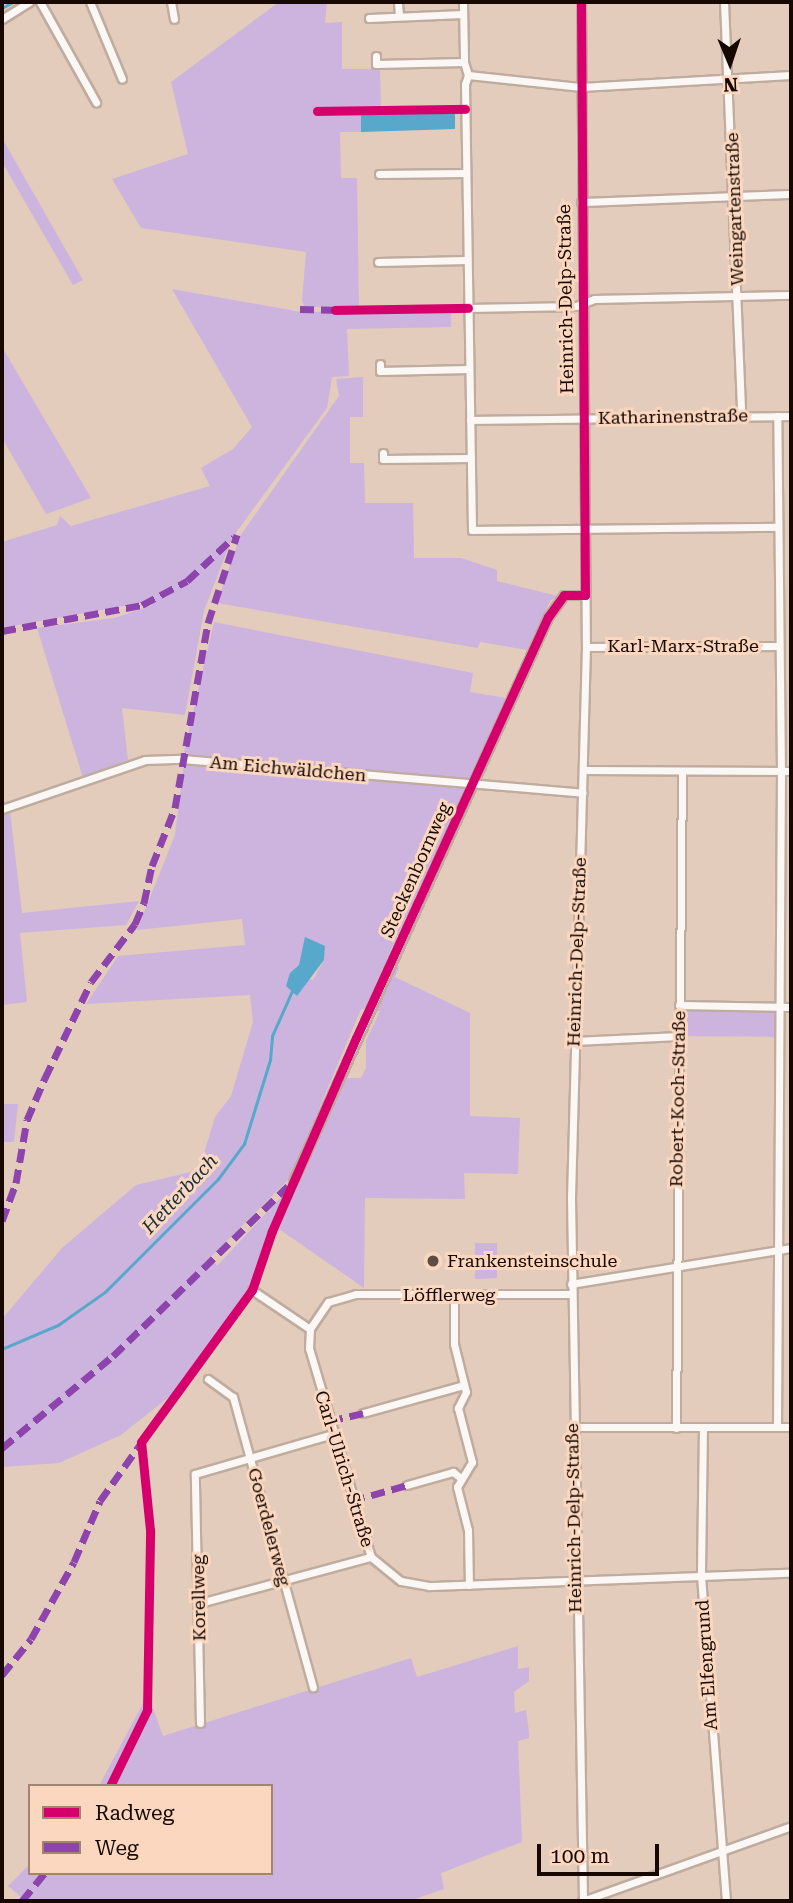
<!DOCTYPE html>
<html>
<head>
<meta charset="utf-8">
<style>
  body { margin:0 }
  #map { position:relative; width:793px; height:1903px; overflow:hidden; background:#e3ccbb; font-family:"Roboto Serif",serif }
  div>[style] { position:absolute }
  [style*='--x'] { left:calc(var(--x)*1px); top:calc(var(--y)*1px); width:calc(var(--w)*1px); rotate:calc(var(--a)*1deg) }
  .green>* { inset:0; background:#ccb4de }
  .water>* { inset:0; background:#57a8ca }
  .stream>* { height:2.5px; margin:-1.25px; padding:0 1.25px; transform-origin:1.25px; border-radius:1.25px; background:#57a8ca }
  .roads { filter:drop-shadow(2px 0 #bfac9f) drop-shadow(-2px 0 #bfac9f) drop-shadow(0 2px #bfac9f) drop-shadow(0 -2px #bfac9f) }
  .street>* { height:7px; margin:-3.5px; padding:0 3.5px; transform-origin:3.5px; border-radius:3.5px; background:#fbf7f5 }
  .quiet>* { height:7px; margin-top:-3.5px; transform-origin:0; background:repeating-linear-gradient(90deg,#8e44ad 0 14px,transparent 0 21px) }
  .cycleway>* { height:9px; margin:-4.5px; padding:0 4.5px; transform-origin:4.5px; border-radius:4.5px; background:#d6006c }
  .dots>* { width:19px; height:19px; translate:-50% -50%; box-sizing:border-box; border:4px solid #fbd7bf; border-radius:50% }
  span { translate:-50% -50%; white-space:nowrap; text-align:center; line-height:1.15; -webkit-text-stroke:6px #fbd7bf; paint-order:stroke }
  .street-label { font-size:18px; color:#170902 }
  .poi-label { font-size:18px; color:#170902 }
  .left { translate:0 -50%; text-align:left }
  .water-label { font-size:19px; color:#152d3a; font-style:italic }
  .frame { position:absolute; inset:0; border:4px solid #170902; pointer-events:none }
  .legend { position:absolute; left:28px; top:1784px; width:245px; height:91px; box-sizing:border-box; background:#fbd7bf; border:2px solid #a08573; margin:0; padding:9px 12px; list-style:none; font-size:21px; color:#170902 }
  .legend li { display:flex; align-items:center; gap:14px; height:35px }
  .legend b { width:35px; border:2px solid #a08573 }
  .north { position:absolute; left:695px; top:28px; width:70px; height:70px; -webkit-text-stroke:5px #fbd7bf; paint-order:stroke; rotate:178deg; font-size:19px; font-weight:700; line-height:28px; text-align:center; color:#170902 }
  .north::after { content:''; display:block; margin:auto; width:24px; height:32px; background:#170902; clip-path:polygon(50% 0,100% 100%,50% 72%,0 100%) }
  .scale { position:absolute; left:537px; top:1844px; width:122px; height:32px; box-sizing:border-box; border:4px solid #170902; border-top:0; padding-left:9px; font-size:21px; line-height:24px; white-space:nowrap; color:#170902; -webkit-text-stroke:5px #fbd7bf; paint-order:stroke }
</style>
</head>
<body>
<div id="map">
  <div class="green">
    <i style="clip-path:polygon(279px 2px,327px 2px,325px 23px,342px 22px,342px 69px,380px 69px,381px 108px,361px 109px,361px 132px,340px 132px,341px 178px,357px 178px,359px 307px,305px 307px,302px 301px,306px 252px,141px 228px,112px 179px,188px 154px,171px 82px)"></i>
    <i style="clip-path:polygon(2px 138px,83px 280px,73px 285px,2px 162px)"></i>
    <i style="clip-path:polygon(172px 289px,301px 312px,451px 310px,451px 327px,347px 329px,349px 376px,332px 377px,327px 408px,232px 538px,204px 611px,185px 715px,122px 708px,128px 760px,83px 778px,37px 628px,114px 618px,153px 605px,145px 602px,2px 628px,2px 542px,57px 525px,60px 516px,71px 526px,210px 486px,201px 468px,233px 449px,252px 427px)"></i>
    <i style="clip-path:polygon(2px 347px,91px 498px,46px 514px,2px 438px)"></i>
    <i style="clip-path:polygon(363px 377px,363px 417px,350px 417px,350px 463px,364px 463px,365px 503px,413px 503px,414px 558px,461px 558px,497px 570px,497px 581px,557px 596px,550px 601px,527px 650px,480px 642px,478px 648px,217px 603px,240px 536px,339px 396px,336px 379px)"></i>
    <i style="clip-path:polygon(214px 622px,473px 673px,470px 692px,506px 698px,470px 780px,193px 757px,184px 752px)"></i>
    <i style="clip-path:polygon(evenodd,184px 763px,263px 773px,466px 786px,387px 959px,399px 967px,395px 977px,470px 1013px,470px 1116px,520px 1118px,518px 1174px,464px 1173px,465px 1199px,365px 1198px,364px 1288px,279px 1229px,338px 1078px,361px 1078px,366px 1068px,366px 1041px,380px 1011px,361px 1009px,290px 1178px,211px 1257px,217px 1266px,284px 1194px,249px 1287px,175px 1392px,121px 1435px,59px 1463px,2px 1467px,2px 1319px,62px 1248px,136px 1185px,199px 1170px,215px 1117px,231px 1096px,253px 1022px,250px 995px,86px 1004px,118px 956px,245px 945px,242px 919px,137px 930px,175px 835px,184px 763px,325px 946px,324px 960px,313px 980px,290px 973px,325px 946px)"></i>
    <i style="clip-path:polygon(10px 811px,22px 913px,139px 901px,126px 925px,20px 933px,27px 1002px,2px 1005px,2px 814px)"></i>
    <i style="clip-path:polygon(679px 1005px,779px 1007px,778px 1037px,679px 1036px)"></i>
    <i style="clip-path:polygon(2px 1104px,18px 1104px,14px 1142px,2px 1142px)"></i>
    <i style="clip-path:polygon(475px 1243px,497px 1243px,497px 1278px,475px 1279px)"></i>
    <i style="clip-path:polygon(518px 1646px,518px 1669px,529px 1667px,529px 1681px,514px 1692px,515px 1713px,526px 1710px,529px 1732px,529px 1738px,518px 1741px,522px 1842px,441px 1873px,444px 1889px,409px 1901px,17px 1901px,21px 1897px,8px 1886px,30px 1864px,30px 1873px,271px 1873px,271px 1786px,99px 1786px,148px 1694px,163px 1736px,411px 1658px,417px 1677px)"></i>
  </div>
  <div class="water">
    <i style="clip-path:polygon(455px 112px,455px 129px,361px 132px,361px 113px)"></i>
    <i style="clip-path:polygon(305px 937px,325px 946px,324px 960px,297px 996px,286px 986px,290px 973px,299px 965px)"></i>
  </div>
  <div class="stream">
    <i style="--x:2;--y:8;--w:13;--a:-29"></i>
    <i style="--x:2;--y:1349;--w:61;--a:-23.2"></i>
    <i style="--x:58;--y:1325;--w:57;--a:-35.1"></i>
    <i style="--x:105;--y:1292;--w:160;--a:-45"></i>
    <i style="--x:218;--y:1179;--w:44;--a:-53.4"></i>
    <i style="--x:244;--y:1144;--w:88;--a:-72.8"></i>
    <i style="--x:270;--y:1060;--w:24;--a:-85"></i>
    <i style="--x:272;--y:1036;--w:49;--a:-66"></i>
  </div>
  <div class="roads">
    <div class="street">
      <i style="--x:40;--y:2;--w:115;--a:60.8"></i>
      <i style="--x:90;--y:2;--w:83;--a:67.4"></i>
      <i style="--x:171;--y:2;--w:17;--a:80"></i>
      <i style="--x:398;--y:2;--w:14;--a:86"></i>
      <i style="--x:463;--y:2;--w:60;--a:89"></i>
      <i style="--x:464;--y:62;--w:14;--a:73"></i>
      <i style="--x:468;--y:75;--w:9;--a:108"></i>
      <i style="--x:465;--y:84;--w:446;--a:89.1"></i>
      <i style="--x:472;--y:530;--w:306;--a:-0.6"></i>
      <i style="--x:581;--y:2;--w:645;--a:89.56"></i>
      <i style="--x:586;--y:647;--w:551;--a:91.56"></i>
      <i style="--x:571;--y:1198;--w:703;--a:89.02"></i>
      <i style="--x:724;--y:2;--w:414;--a:87.6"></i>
      <i style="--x:369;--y:18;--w:94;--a:-2.4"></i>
      <i style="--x:2;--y:19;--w:32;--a:-32"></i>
      <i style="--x:376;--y:56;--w:8;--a:90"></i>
      <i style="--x:376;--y:64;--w:88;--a:-1.3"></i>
      <i style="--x:468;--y:75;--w:114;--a:6.1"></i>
      <i style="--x:581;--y:87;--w:210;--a:-3.3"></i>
      <i style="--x:379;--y:174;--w:87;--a:-0.7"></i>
      <i style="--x:581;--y:202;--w:210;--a:-2.2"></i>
      <i style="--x:378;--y:262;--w:89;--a:-1.3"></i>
      <i style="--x:468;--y:308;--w:108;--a:-1.1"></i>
      <i style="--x:576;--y:306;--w:19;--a:-21"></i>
      <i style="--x:594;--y:299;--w:197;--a:-1.2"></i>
      <i style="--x:380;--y:364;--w:7;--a:90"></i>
      <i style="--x:380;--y:371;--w:89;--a:-1.3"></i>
      <i style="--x:470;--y:420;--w:321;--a:-0.7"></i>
      <i style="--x:383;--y:453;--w:6;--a:90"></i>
      <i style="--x:383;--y:459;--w:88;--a:-0.7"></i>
      <i style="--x:586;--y:647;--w:193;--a:-0.3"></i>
      <i style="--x:584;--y:770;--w:207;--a:0.3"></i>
      <i style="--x:2;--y:809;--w:151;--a:-18.9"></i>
      <i style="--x:145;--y:760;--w:37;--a:-2"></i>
      <i style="--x:182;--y:759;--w:402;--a:4.8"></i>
      <i style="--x:679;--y:1005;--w:112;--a:1"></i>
      <i style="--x:574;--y:1041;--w:105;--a:-2.7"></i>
      <i style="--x:293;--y:1181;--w:619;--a:-65.67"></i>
      <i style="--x:548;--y:617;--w:27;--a:-54"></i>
      <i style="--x:564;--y:595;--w:21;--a:0"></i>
      <i style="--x:571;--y:1284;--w:223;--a:-9.3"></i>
      <i style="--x:252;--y:1290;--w:70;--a:33.9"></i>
      <i style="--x:571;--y:1294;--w:215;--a:180"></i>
      <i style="--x:356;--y:1294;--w:29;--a:164"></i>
      <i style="--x:328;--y:1302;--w:32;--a:124"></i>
      <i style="--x:310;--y:1329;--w:19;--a:93"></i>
      <i style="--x:309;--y:1348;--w:218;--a:73.5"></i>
      <i style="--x:371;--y:1557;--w:38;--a:39"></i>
      <i style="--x:401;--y:1581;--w:28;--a:10"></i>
      <i style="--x:429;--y:1586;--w:362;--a:-2.1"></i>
      <i style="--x:454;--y:1295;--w:49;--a:90"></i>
      <i style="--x:454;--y:1344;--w:49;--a:76"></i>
      <i style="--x:466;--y:1392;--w:18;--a:117"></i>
      <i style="--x:458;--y:1408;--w:56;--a:75.5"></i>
      <i style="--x:472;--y:1462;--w:29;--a:121"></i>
      <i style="--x:457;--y:1487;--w:44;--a:75.7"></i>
      <i style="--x:468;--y:1530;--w:55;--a:89"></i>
      <i style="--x:208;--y:1379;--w:31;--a:36"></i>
      <i style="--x:233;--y:1397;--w:301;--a:74.6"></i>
      <i style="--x:363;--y:1413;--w:105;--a:-15.5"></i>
      <i style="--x:572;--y:1427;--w:219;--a:0"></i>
      <i style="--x:703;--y:1427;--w:149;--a:90.8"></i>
      <i style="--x:701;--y:1576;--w:326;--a:85.6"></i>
      <i style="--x:777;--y:1427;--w:656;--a:-89.65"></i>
      <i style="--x:781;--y:771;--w:355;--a:-90.6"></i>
      <i style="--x:676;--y:1428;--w:657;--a:-89.48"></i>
      <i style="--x:407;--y:1485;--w:48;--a:-15.8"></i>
      <i style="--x:453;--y:1472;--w:11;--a:38"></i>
      <i style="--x:200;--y:1603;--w:177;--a:-15.1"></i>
      <i style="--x:200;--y:1723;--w:249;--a:-91.2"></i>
      <i style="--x:195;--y:1474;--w:144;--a:-16.2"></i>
      <i style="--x:582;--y:1901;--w:222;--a:-19.7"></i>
    </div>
  </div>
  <div class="quiet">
    <i style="--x:300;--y:309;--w:42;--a:1.4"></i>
    <i style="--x:2;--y:631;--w:142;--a:-10.5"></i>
    <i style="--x:142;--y:605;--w:51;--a:-28.1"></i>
    <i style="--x:187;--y:581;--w:64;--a:-43.1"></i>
    <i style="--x:2;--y:1221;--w:40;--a:-69.8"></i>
    <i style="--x:16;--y:1183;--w:64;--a:-80.1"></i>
    <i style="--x:27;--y:1120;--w:46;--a:-66.8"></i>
    <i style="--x:45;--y:1078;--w:106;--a:-64.4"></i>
    <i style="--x:91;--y:982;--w:73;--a:-52.8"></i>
    <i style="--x:135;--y:924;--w:23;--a:-67"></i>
    <i style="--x:144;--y:903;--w:38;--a:-78"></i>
    <i style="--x:152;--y:866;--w:62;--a:-68.4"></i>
    <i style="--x:175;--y:808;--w:188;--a:-79.9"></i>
    <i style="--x:208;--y:623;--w:93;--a:-71.8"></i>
    <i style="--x:329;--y:1421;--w:35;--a:-13"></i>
    <i style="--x:2;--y:1448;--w:144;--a:-39.7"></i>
    <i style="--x:113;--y:1356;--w:244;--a:-44.2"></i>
    <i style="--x:351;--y:1501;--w:58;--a:-15.9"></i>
    <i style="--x:2;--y:1675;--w:46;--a:-51.1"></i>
    <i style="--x:31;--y:1639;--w:88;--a:-60.8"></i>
    <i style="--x:74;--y:1562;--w:66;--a:-66.9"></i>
    <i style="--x:100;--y:1501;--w:72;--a:-54.6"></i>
    <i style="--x:22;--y:1901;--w:36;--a:-51"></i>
  </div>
  <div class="cycleway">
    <i style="--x:317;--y:111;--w:148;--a:-0.8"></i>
    <i style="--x:335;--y:310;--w:133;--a:-0.9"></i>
    <i style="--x:110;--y:1786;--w:85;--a:-64"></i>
    <i style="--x:147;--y:1710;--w:180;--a:-89"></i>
    <i style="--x:150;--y:1530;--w:88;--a:-95.8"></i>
    <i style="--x:141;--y:1442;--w:188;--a:-53.9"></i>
    <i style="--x:252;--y:1290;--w:62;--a:-71.3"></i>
    <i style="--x:272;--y:1231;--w:210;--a:-66.5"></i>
    <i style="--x:356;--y:1038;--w:463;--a:-65.5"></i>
    <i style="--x:548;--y:617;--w:27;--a:-54"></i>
    <i style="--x:564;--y:595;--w:21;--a:0"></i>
    <i style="--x:585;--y:595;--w:593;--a:-90.39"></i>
  </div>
  <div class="dots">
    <i style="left:433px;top:1261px;background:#5e4d43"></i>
  </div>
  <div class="street-label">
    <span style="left:735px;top:209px;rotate:-92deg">Weingartenstraße</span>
    <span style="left:566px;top:299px;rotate:-91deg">Heinrich-Delp-Straße</span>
    <span style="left:673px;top:417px;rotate:-1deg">Katharinenstraße</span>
    <span style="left:683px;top:646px">Karl-Marx-Straße</span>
    <span style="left:288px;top:769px;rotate:5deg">Am Eichwäldchen</span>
    <span style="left:416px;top:870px;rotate:-66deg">Steckenbornweg</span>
    <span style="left:577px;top:952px;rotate:-88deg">Heinrich-Delp-Straße</span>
    <span style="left:678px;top:1099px;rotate:-89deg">Robert-Koch-Straße</span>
    <span style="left:449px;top:1295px">Löfflerweg</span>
    <span style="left:344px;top:1469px;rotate:73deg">Carl-Ulrich-Straße</span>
    <span style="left:574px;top:1518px;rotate:-91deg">Heinrich-Delp-Straße</span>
    <span style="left:269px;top:1527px;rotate:75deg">Goerdelerweg</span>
    <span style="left:199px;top:1598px;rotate:-91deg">Korellweg</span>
    <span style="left:707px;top:1665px;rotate:-94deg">Am Elfengrund</span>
  </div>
  <div class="poi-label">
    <span class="left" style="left:447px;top:1261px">Frankensteinschule</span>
  </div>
  <div class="water-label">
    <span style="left:180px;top:1194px;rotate:-47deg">Hetterbach</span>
  </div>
  <div class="frame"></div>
  <ul class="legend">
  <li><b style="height:9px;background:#d6006c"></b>Radweg</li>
  <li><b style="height:9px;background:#8e44ad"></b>Weg</li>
  </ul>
  <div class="north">N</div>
  <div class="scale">100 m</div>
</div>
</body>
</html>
